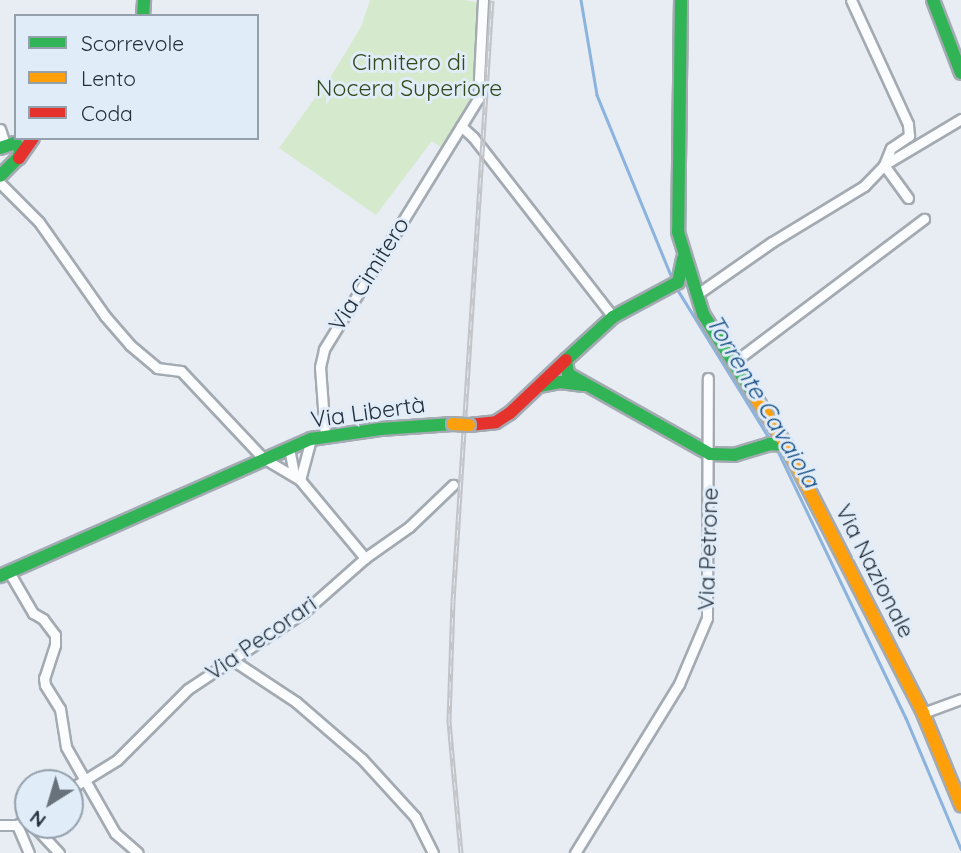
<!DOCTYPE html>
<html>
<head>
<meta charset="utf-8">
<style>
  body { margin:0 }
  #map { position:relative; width:961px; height:853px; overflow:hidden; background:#e7edf3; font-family:Quicksand,sans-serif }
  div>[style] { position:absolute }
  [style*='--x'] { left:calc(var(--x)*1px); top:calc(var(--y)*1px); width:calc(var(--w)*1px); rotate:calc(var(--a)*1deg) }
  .green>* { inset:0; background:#d5eacc }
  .stream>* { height:2.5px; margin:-1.25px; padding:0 1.25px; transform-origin:1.25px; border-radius:1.25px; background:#8bb3dd }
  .roads { filter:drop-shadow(2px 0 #a3aab2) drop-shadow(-2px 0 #a3aab2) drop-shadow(0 2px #a3aab2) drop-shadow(0 -2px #a3aab2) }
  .street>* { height:9px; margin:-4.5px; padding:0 4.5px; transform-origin:4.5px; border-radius:4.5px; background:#fbfcfd }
  .fast>* { height:12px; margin:-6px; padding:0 6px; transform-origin:6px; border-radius:6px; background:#30b455 }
  .slow>* { height:12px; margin:-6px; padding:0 6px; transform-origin:6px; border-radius:6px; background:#ff9f0a }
  .jam>* { height:12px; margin:-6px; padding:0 6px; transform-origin:6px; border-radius:6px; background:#e5322d }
  .rail>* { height:5px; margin-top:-2.5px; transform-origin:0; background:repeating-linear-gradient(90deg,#e1ecf9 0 8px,#c2c4c7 0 16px); box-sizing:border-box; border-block:2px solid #c2c4c7 }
  .bridges { filter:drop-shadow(2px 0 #a3aab2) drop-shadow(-2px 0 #a3aab2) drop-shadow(0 2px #a3aab2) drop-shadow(0 -2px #a3aab2) }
  .slow-bridge>* { height:12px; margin:-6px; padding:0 6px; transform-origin:6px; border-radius:6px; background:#ff9f0a }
  span { translate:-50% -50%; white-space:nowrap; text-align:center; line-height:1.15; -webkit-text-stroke:6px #e1ecf9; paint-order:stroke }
  .park-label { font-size:23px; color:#324a19 }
  .street-label { font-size:23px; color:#242f3b }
  .water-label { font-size:24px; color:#134c82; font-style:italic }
  .legend { position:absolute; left:14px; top:14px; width:245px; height:126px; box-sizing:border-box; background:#e1ecf9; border:2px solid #95a0ad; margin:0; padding:9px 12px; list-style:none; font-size:21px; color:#242f3b }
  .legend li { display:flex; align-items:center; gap:14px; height:35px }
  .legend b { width:35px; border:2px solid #95a0ad }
  .north { position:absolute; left:14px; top:769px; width:70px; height:70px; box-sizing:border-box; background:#e1ecf9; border:2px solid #95a0ad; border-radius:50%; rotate:217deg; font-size:19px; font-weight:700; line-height:28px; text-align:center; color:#242f3b }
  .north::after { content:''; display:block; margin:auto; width:24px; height:32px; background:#68727b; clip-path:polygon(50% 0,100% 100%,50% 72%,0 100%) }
</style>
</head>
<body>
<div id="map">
  <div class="green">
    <i style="clip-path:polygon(370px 0,464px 0,480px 3px,477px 91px,441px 147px,432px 141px,376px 215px,279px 148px,333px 73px,361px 27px)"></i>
  </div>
  <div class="stream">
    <i style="--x:581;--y:0;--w:96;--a:80.4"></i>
    <i style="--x:597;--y:95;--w:198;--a:67.7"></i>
    <i style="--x:676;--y:287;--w:179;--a:58.3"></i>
    <i style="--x:778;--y:451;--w:296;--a:64.4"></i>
    <i style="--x:906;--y:718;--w:142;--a:67.2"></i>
  </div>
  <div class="roads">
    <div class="street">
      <i style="--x:461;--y:126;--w:16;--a:43"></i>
      <i style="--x:473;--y:137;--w:228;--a:52.1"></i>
      <i style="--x:0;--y:129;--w:16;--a:72"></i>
      <i style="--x:0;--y:183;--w:55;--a:45"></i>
      <i style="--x:39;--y:222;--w:115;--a:54.9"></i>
      <i style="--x:105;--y:316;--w:38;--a:49"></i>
      <i style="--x:130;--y:345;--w:35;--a:40"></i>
      <i style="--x:157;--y:368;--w:24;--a:7"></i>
      <i style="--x:181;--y:371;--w:120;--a:46.7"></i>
      <i style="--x:263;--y:458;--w:43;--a:30.7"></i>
      <i style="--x:300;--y:480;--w:102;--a:50.2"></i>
      <i style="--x:908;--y:198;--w:41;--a:-126"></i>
      <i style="--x:884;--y:165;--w:90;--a:-30.9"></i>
      <i style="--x:696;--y:295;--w:93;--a:-34.9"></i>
      <i style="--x:772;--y:242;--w:108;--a:-31.3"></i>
      <i style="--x:864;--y:186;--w:29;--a:-46"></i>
      <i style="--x:884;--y:165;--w:18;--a:-68"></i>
      <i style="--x:891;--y:148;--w:22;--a:-34"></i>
      <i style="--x:909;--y:136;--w:12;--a:-95"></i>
      <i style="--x:908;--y:124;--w:136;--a:-114.7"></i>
      <i style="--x:734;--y:362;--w:238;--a:-37"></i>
      <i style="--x:325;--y:435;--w:68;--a:-94.2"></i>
      <i style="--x:320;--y:367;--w:18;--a:-77"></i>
      <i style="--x:324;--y:349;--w:294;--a:-58.4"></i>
      <i style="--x:478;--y:99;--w:99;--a:-87.1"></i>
      <i style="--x:289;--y:448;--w:26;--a:79"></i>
      <i style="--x:300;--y:480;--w:42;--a:-75"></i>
      <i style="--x:9;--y:572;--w:48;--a:59.7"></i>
      <i style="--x:33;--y:613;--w:12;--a:31"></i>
      <i style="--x:43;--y:619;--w:20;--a:53"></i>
      <i style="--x:55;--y:635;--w:10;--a:90"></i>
      <i style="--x:55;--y:645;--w:35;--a:108"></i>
      <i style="--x:44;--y:678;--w:7;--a:82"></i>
      <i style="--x:45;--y:685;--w:28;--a:58"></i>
      <i style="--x:60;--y:709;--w:38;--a:81"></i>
      <i style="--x:66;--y:747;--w:99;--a:60.3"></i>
      <i style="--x:115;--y:833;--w:30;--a:41"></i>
      <i style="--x:231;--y:659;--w:78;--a:33.5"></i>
      <i style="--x:296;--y:702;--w:87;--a:40.8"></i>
      <i style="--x:362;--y:759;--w:79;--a:47.6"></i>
      <i style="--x:415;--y:817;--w:40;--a:63.4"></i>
      <i style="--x:923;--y:713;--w:40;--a:-20.2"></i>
      <i style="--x:70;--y:789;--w:55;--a:-31.7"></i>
      <i style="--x:117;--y:760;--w:100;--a:-45"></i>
      <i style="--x:188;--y:689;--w:139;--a:-33.6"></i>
      <i style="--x:304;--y:612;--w:81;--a:-41.5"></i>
      <i style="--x:365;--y:558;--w:54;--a:-35.2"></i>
      <i style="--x:409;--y:527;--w:61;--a:-43.7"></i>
      <i style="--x:0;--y:825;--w:17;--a:0"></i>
      <i style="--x:17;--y:825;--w:13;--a:-32"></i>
      <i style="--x:17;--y:825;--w:30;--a:67"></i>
      <i style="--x:33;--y:825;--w:38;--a:47"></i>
      <i style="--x:575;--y:853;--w:198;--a:-58.4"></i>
      <i style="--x:679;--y:684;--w:72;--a:-67"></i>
      <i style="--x:707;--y:618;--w:240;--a:-89.8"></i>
    </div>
    <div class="fast">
      <i style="--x:681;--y:0;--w:232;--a:90.7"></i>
      <i style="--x:678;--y:232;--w:86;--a:73"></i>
      <i style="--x:703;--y:314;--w:99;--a:57.8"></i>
      <i style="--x:933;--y:0;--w:78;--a:69"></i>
      <i style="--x:143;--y:16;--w:16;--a:-86"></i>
      <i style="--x:0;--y:148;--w:16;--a:-18"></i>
      <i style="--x:15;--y:143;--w:9;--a:49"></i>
      <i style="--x:21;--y:150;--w:9;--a:111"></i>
      <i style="--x:18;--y:158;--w:25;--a:135"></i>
      <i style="--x:683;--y:259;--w:24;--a:102"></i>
      <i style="--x:678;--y:282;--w:74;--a:151.7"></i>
      <i style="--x:613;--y:317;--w:64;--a:137.5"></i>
      <i style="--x:566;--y:360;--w:14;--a:82"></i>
      <i style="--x:568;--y:374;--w:163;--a:29.4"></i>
      <i style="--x:710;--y:454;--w:24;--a:2"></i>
      <i style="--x:734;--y:455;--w:37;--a:-17"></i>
      <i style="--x:769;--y:444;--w:17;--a:3"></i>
      <i style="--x:539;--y:386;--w:21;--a:-11"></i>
      <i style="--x:560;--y:382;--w:24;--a:7"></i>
      <i style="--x:0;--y:576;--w:340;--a:-23.8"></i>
      <i style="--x:311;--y:439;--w:70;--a:-8.2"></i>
      <i style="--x:380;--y:429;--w:73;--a:-3.9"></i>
    </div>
    <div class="slow">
      <i style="--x:756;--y:398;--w:56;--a:57.4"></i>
      <i style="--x:786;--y:445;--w:301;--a:62.9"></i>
      <i style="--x:923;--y:713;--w:100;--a:67.6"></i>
    </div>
    <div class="jam">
      <i style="--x:19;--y:158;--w:24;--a:-55"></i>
      <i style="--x:469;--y:425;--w:27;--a:-6"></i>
      <i style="--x:496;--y:422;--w:17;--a:-33"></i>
      <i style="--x:510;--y:413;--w:77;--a:-43.4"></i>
    </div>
  </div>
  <div class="rail">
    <i style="--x:461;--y:853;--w:133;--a:-95.2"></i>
    <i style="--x:449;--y:721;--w:120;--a:-88.1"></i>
    <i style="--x:453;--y:601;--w:602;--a:-86.29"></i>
  </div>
  <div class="bridges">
    <div class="slow-bridge">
      <i style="--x:453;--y:424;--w:16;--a:4"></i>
    </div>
  </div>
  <div class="park-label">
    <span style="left:409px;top:75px">Cimitero di<br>Nocera Superiore</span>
  </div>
  <div class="street-label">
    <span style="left:369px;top:274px;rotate:-58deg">Via Cimitero</span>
    <span style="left:368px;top:412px;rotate:-8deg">Via Libertà</span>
    <span style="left:708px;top:549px;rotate:-88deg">Via Petrone</span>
    <span style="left:875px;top:571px;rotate:63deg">Via Nazionale</span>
    <span style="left:261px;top:638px;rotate:-35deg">Via Pecorari</span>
  </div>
  <div class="water-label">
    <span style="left:763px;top:401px;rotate:59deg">Torrente Cavaiola</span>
  </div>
  <ul class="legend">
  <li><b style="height:9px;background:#30b455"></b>Scorrevole</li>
  <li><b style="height:9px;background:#ff9f0a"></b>Lento</li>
  <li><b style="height:9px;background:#e5322d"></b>Coda</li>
  </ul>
  <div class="north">N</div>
</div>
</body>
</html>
